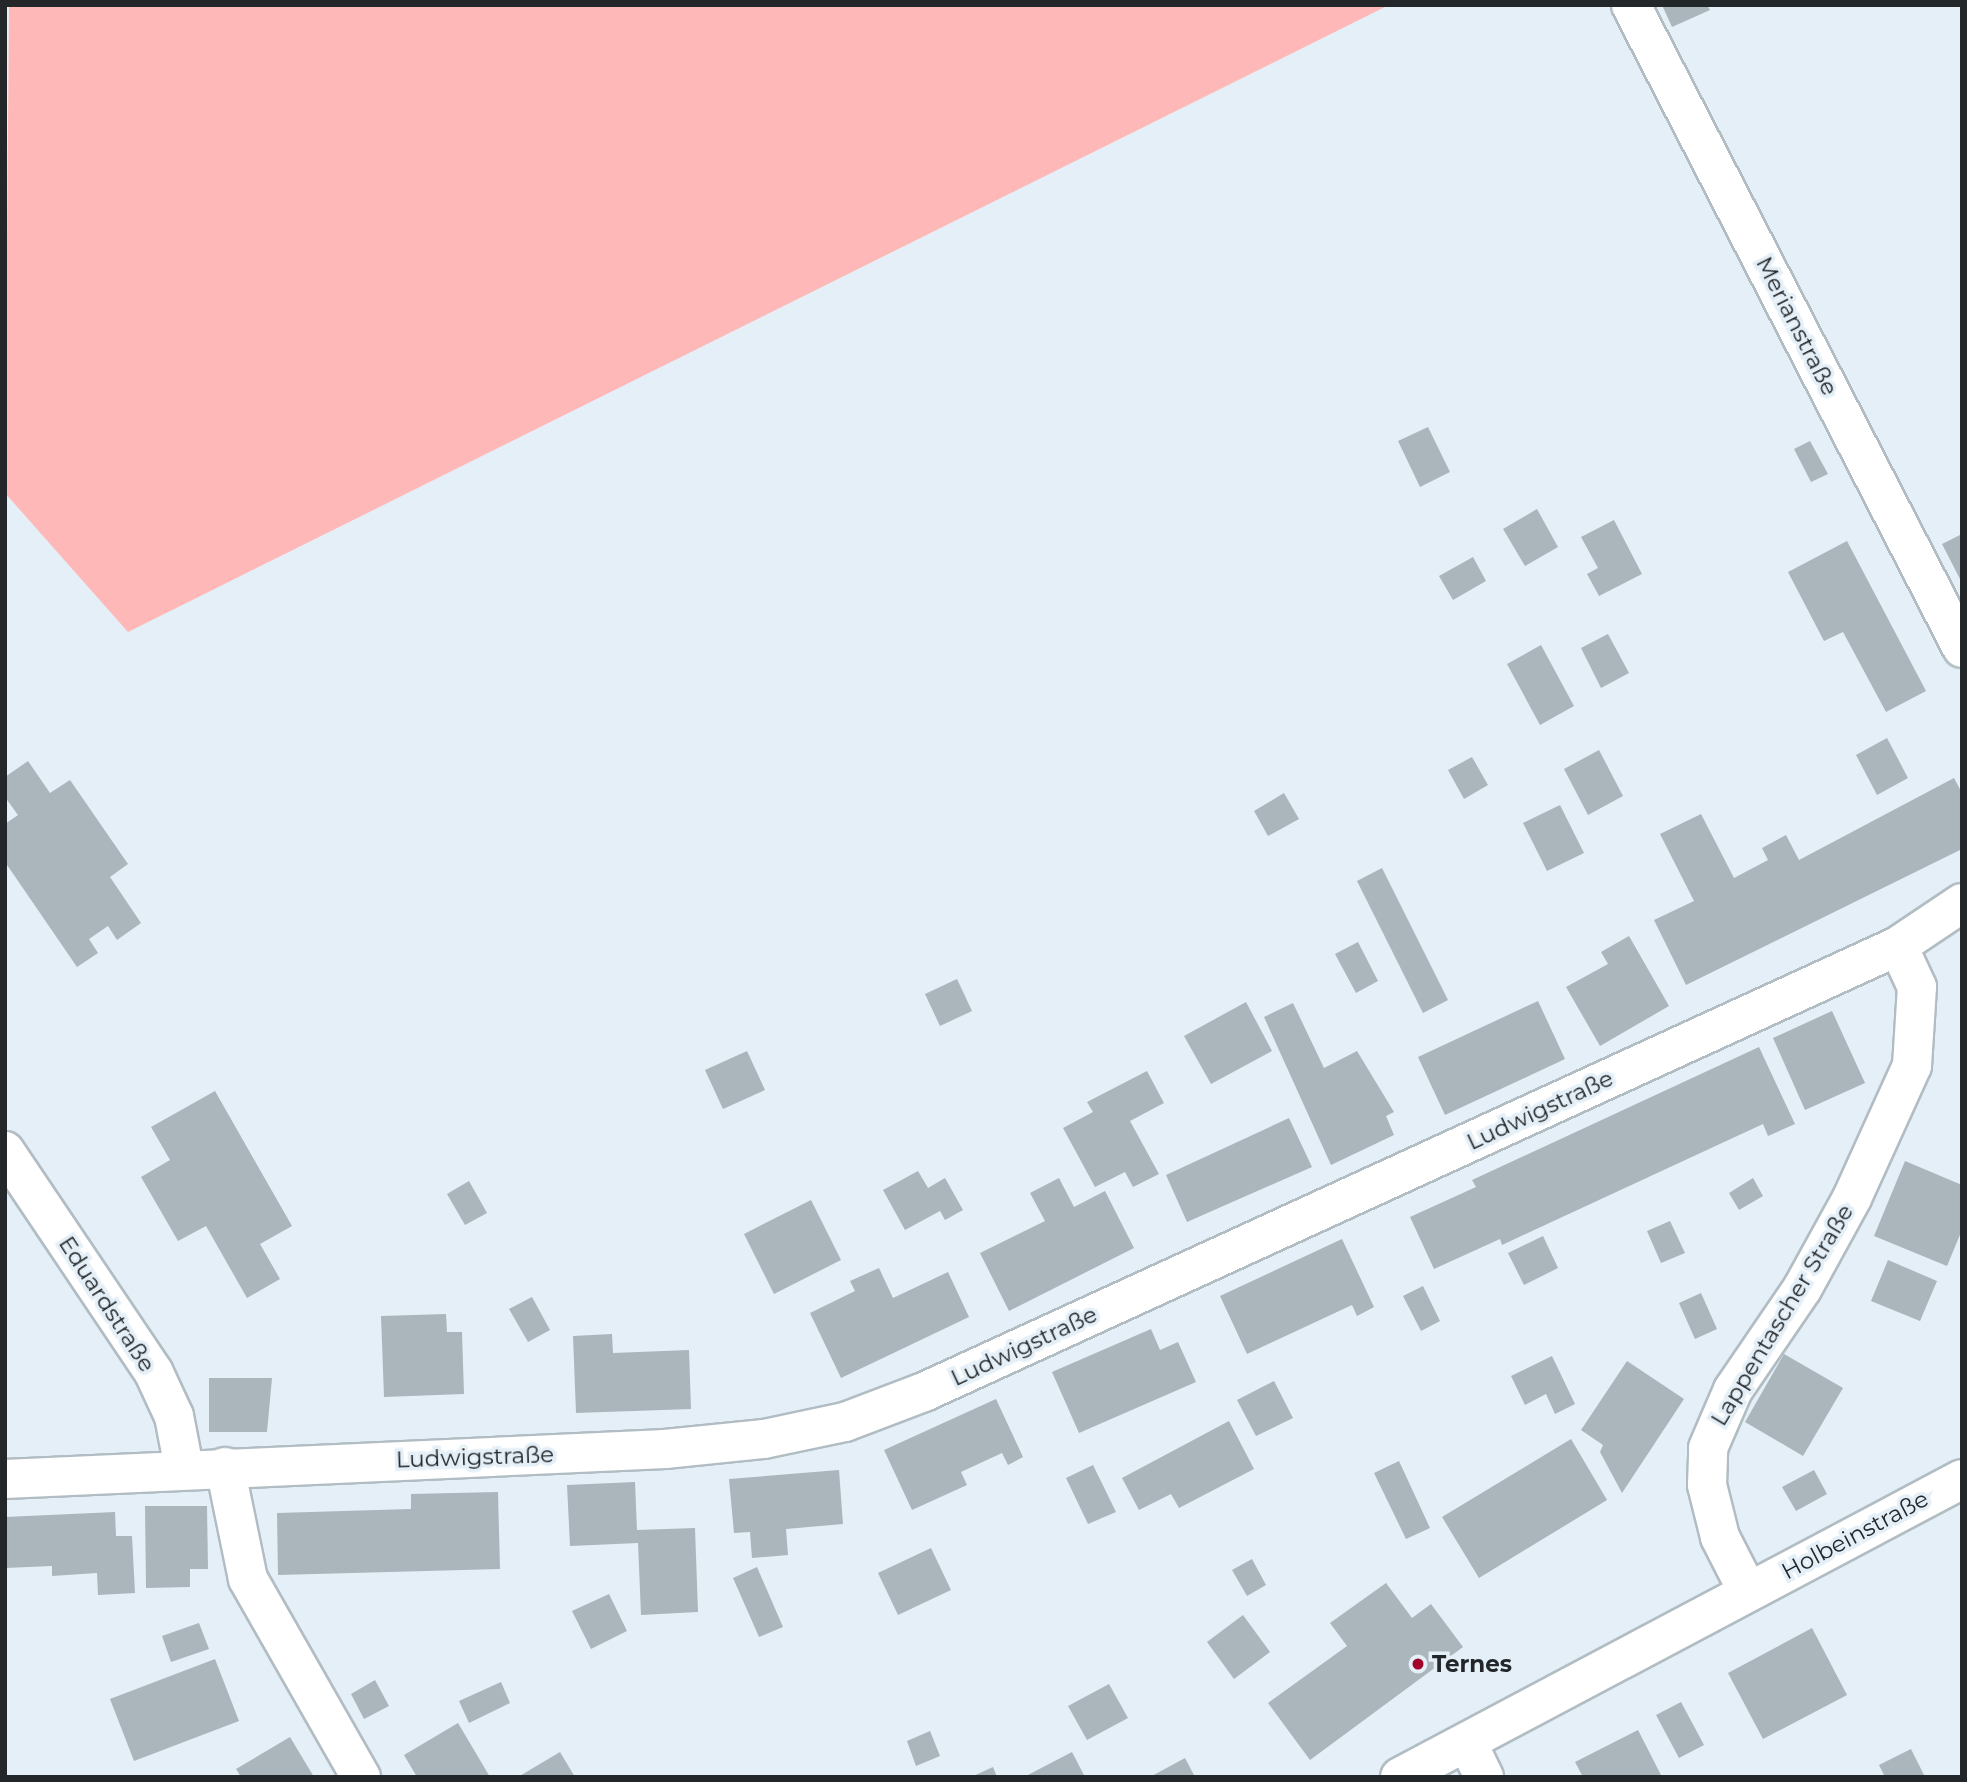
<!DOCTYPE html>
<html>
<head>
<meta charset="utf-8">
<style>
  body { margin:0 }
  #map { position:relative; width:1967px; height:1782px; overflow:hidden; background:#e4eff7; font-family:Montserrat,sans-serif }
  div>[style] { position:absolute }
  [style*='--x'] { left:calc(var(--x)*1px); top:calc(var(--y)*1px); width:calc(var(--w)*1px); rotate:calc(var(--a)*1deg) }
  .green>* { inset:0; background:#ffb8b8 }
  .building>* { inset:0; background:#aab5bc }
  .roads { filter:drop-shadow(2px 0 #b1bdc3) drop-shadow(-2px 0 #b1bdc3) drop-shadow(0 2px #b1bdc3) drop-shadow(0 -2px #b1bdc3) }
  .street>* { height:38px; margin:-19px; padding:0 19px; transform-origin:19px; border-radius:19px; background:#fff }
  .dots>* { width:19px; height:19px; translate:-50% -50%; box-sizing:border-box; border:4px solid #e4eff7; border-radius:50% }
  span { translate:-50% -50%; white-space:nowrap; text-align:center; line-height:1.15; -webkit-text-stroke:7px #e4eff7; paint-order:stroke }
  .street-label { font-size:23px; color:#23272a }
  .poi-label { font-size:23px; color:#23272a; font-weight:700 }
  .left { translate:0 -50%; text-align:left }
  .frame { position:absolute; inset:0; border:7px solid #23272a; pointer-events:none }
</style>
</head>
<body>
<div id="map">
  <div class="green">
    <i style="clip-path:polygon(9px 5px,1389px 5px,128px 632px,5px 493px)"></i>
  </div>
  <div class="building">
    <i style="clip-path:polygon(1662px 5px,1707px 5px,1710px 10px,1672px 27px)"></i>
    <i style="clip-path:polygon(1428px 427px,1450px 472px,1420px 487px,1398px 441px)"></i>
    <i style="clip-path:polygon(1810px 441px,1828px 474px,1811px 482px,1794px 449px)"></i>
    <i style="clip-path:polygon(1537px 509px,1558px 547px,1525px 566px,1503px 529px)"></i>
    <i style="clip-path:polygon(1614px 520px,1642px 574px,1599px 596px,1587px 574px,1598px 568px,1581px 537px)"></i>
    <i style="clip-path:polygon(1962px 534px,1962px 578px,1960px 579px,1942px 544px)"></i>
    <i style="clip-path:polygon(1847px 541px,1926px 691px,1886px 712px,1843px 632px,1824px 641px,1788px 572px)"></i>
    <i style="clip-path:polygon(1473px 557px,1486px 581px,1453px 600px,1439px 576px)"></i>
    <i style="clip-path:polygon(1608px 634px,1629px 673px,1601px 688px,1581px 648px)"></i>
    <i style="clip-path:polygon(1541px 645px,1574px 706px,1540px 725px,1507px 664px)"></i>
    <i style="clip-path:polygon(1887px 738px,1908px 778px,1877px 795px,1856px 755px)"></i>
    <i style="clip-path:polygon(1599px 750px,1623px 796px,1588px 815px,1564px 769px)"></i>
    <i style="clip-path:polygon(1472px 757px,1488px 785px,1464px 799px,1448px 770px)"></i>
    <i style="clip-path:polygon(28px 761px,50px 793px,70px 780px,128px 864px,110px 877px,141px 923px,117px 940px,108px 926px,89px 939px,98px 953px,77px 967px,5px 862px,5px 824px,18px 815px,5px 797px,5px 777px)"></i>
    <i style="clip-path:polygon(1954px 778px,1962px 793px,1962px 849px,1686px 985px,1654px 920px,1694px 901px,1660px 834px,1701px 814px,1734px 878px,1768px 860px,1762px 848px,1786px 835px,1799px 860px)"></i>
    <i style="clip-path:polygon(1284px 793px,1299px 819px,1268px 836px,1254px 811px)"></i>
    <i style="clip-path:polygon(1560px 805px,1584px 853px,1547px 871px,1523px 823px)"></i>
    <i style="clip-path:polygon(1382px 868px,1448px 1000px,1423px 1013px,1357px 881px)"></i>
    <i style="clip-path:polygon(1629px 936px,1669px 1006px,1600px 1046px,1566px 987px,1608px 964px,1601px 952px)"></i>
    <i style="clip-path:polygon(1358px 942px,1378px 981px,1356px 993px,1335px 954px)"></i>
    <i style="clip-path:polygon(957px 979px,972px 1011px,940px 1026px,925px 994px)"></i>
    <i style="clip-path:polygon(1538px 1001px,1565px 1059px,1445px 1115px,1418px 1057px)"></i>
    <i style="clip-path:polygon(1246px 1002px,1272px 1051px,1211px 1084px,1184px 1036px)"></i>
    <i style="clip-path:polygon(1293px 1003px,1324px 1068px,1357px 1051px,1394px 1112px,1386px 1116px,1394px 1135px,1331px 1165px,1264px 1017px)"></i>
    <i style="clip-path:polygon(1832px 1011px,1865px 1083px,1805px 1110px,1773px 1038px)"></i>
    <i style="clip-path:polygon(1759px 1047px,1795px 1124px,1768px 1136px,1763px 1124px,1502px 1245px,1500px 1239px,1434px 1269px,1410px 1217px,1476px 1187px,1472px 1180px)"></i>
    <i style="clip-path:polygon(747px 1051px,765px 1090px,723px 1109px,705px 1070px)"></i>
    <i style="clip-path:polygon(1147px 1071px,1164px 1103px,1130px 1121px,1159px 1174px,1133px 1187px,1125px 1172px,1095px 1187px,1063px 1128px,1093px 1112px,1087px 1102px)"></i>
    <i style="clip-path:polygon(215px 1091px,292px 1226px,260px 1244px,280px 1279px,247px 1298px,206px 1226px,178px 1241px,141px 1177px,170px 1160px,151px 1127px)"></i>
    <i style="clip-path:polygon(1289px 1118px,1312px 1167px,1187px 1222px,1166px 1175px)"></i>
    <i style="clip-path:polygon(1905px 1161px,1962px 1185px,1962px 1230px,1947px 1266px,1874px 1236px)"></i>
    <i style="clip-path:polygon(918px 1171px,928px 1188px,945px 1178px,963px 1210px,945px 1220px,940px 1211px,905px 1230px,883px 1190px)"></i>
    <i style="clip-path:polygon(1059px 1178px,1074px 1207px,1105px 1191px,1134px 1248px,1009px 1311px,980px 1253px,1045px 1221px,1030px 1193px)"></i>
    <i style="clip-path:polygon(1753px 1178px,1763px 1196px,1739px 1210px,1729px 1193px)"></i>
    <i style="clip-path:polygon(469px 1181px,487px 1213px,465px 1225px,447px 1194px)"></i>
    <i style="clip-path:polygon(811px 1200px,841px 1260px,774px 1294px,744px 1234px)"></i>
    <i style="clip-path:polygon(1670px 1221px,1685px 1253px,1661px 1263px,1647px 1231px)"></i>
    <i style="clip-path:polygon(1543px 1236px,1558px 1268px,1524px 1285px,1508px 1253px)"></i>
    <i style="clip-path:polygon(1342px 1239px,1374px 1307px,1357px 1316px,1352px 1305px,1247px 1354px,1220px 1296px)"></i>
    <i style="clip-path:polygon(1888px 1260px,1937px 1281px,1920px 1321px,1871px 1301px)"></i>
    <i style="clip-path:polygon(879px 1268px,893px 1298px,948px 1272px,969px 1317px,841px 1378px,810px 1313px,855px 1291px,850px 1281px)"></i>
    <i style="clip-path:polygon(1423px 1286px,1440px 1321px,1421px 1331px,1403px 1296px)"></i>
    <i style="clip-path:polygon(1701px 1293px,1717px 1329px,1695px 1339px,1679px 1303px)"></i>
    <i style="clip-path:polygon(532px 1297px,550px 1330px,528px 1342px,509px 1309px)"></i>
    <i style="clip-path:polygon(446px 1314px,447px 1332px,462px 1332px,464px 1394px,384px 1397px,381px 1316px)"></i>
    <i style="clip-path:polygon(1151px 1329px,1160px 1350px,1178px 1342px,1196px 1382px,1079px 1433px,1052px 1372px)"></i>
    <i style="clip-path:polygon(612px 1334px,613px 1353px,689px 1350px,691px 1409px,576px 1413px,573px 1336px)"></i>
    <i style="clip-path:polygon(1784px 1354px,1843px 1388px,1803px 1456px,1745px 1422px)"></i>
    <i style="clip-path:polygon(1552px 1356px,1575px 1404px,1555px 1414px,1546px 1394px,1525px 1405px,1511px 1376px)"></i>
    <i style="clip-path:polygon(1627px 1361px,1684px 1399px,1622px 1493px,1600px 1452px,1603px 1445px,1581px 1430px)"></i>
    <i style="clip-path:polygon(209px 1378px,272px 1378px,267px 1432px,209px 1432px)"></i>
    <i style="clip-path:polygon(1274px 1381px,1293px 1418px,1256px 1436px,1237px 1400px)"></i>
    <i style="clip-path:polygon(996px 1399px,1023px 1457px,1008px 1465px,1002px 1453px,961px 1472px,967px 1485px,912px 1510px,884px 1450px)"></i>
    <i style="clip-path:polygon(1229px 1421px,1254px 1469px,1179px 1508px,1171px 1494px,1139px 1510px,1122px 1478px)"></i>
    <i style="clip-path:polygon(1571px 1439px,1607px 1500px,1479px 1578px,1442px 1517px)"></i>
    <i style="clip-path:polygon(1399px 1461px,1430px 1528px,1406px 1539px,1374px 1473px)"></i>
    <i style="clip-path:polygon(1093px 1465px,1116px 1512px,1088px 1524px,1066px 1478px)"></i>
    <i style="clip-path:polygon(839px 1470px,843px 1524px,786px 1529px,788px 1555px,752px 1558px,750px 1532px,734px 1533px,729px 1479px)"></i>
    <i style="clip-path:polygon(1814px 1470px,1827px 1494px,1796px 1511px,1782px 1487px)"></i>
    <i style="clip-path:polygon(635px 1482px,637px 1530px,695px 1528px,698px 1612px,641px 1615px,638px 1543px,570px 1546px,567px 1485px)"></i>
    <i style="clip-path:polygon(498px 1492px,500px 1569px,278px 1575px,277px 1513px,411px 1509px,411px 1494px)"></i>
    <i style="clip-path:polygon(145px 1506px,207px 1506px,208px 1569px,190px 1569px,190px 1587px,146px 1588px)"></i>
    <i style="clip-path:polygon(115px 1512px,116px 1536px,132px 1536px,135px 1593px,98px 1595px,97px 1573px,52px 1576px,52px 1566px,5px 1568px,5px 1517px)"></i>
    <i style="clip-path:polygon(931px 1548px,951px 1590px,898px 1615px,878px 1573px)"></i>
    <i style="clip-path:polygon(1252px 1559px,1266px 1585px,1247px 1596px,1232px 1570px)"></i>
    <i style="clip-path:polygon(757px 1567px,783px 1627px,759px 1637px,733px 1578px)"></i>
    <i style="clip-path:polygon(1386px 1583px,1412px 1618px,1431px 1604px,1463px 1647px,1310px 1760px,1268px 1703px,1347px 1646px,1330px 1623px)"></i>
    <i style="clip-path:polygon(609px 1594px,627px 1631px,591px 1649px,572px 1611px)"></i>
    <i style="clip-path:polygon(1243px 1615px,1270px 1652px,1234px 1679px,1207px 1642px)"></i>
    <i style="clip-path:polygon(199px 1623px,209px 1649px,171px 1662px,162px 1636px)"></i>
    <i style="clip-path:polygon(1812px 1628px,1847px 1695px,1763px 1739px,1728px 1673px)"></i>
    <i style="clip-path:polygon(215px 1659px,239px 1721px,134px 1761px,110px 1699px)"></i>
    <i style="clip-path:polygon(375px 1680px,389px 1706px,364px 1719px,351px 1694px)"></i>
    <i style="clip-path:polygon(501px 1682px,510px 1703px,469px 1723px,459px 1701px)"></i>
    <i style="clip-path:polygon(1109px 1684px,1128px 1718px,1087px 1740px,1068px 1706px)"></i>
    <i style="clip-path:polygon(1681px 1702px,1704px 1745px,1679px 1758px,1656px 1715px)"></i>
    <i style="clip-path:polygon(458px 1723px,490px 1777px,417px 1777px,404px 1755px)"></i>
    <i style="clip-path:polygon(1638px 1730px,1662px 1777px,1583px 1777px,1575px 1762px)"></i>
    <i style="clip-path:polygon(930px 1731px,940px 1756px,916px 1766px,907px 1741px)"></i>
    <i style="clip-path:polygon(290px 1737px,314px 1777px,241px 1777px,236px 1769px)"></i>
    <i style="clip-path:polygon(1911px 1749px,1925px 1777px,1885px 1777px,1879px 1765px)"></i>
    <i style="clip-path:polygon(560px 1752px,575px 1777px,518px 1777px)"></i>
    <i style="clip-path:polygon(1072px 1752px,1085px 1777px,1024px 1777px)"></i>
    <i style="clip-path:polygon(1185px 1758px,1195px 1777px,1150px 1777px)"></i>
    <i style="clip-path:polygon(993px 1767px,997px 1777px,971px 1777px)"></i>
  </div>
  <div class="roads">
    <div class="street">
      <i style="--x:1631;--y:5;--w:723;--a:62.76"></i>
      <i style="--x:5;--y:1151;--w:267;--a:56.1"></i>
      <i style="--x:154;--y:1373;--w:47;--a:65.1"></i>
      <i style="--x:174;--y:1416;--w:53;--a:79.1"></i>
      <i style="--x:225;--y:1467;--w:114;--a:78.4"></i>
      <i style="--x:248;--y:1579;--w:228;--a:60.3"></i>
      <i style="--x:5;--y:1479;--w:661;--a:-2.6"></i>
      <i style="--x:665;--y:1449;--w:100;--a:-5.8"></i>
      <i style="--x:764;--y:1439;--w:83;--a:-11.9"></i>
      <i style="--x:845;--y:1422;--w:85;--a:-20.8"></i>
      <i style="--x:924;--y:1392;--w:1071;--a:-24.6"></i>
      <i style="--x:1898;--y:946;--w:77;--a:-33.9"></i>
      <i style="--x:1748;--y:1592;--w:62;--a:-117"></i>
      <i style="--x:1720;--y:1537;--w:54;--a:-104"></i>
      <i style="--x:1707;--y:1485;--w:37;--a:-88"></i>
      <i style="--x:1708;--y:1448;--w:63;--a:-66.7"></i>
      <i style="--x:1733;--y:1390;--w:122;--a:-55.7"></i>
      <i style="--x:1802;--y:1289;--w:104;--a:-61.2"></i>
      <i style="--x:1852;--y:1198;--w:145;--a:-65.6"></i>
      <i style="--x:1912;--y:1066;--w:79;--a:-86.4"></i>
      <i style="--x:1917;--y:987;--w:45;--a:-114.9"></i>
      <i style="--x:1467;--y:1742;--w:39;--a:64"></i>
      <i style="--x:1400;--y:1777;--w:636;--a:-27.93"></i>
    </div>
  </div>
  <div class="dots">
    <i style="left:1418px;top:1664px;background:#a2022a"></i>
  </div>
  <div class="street-label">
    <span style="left:1797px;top:326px;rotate:63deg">Merianstraße</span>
    <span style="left:1540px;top:1110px;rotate:-25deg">Ludwigstraße</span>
    <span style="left:107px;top:1304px;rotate:57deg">Eduardstraße</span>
    <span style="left:1782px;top:1315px;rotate:-59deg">Lappentascher Straße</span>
    <span style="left:1024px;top:1346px;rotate:-25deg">Ludwigstraße</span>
    <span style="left:475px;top:1457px;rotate:-2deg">Ludwigstraße</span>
    <span style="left:1855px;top:1535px;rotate:-28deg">Holbeinstraße</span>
  </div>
  <div class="poi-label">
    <span class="left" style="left:1432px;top:1664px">Ternes</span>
  </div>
  <div class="frame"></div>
</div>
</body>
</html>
